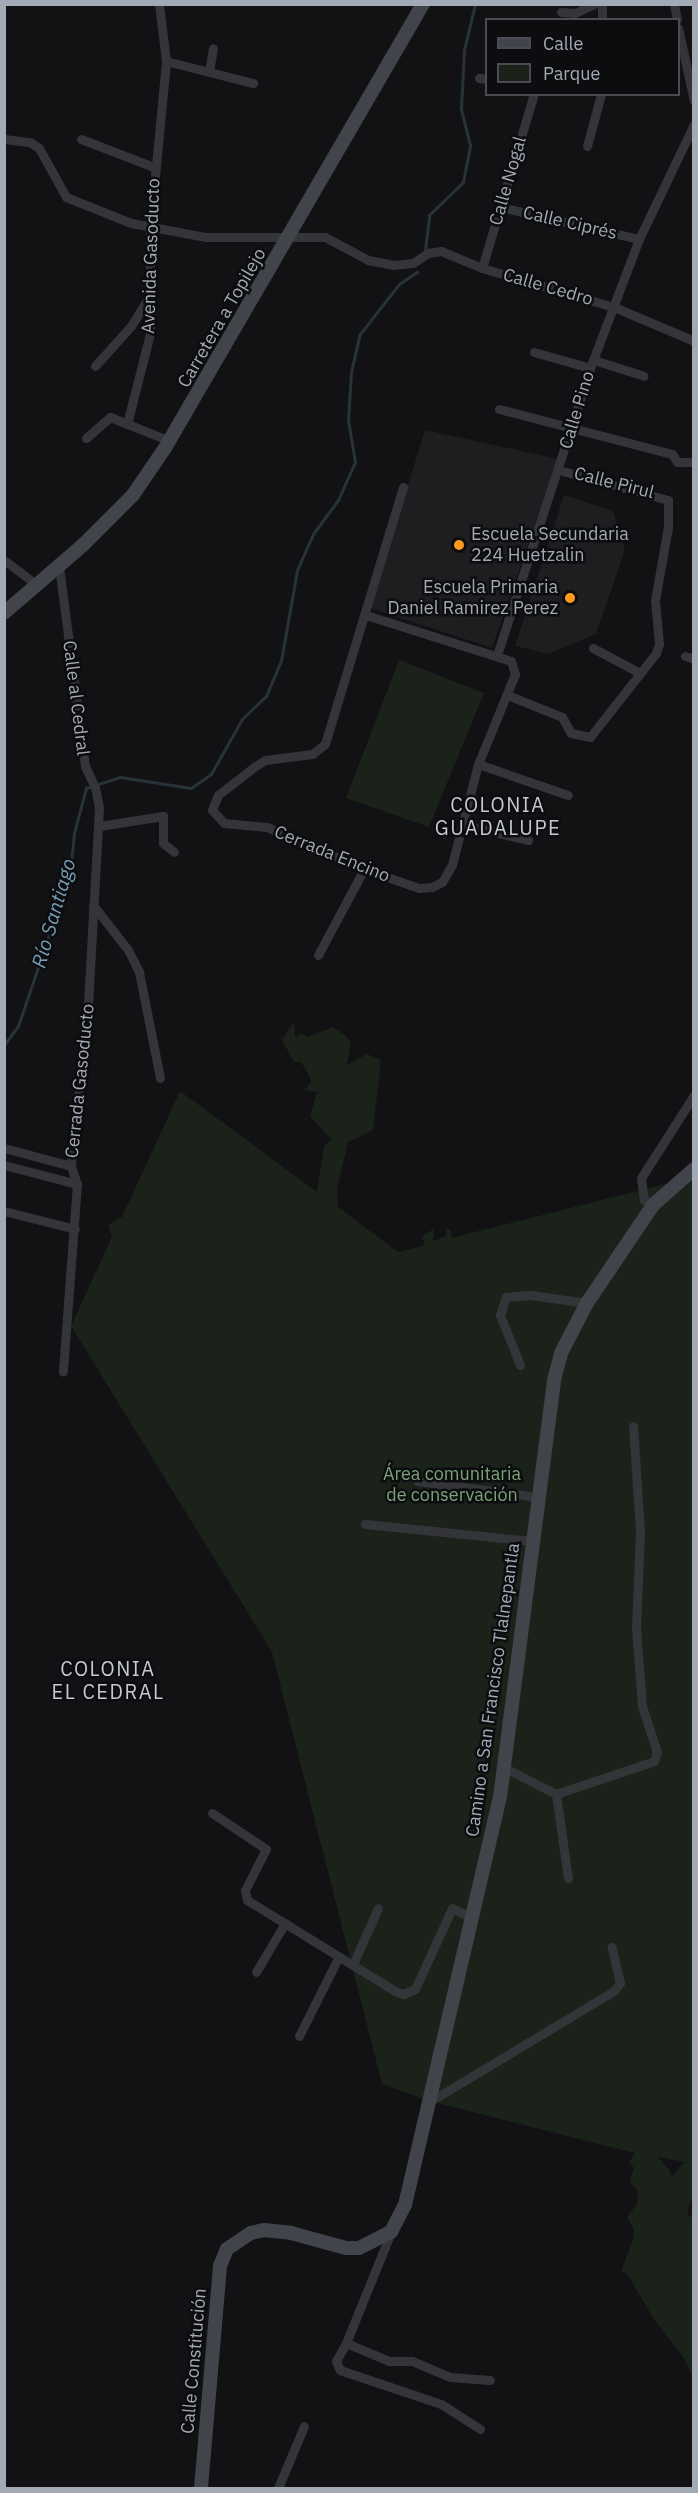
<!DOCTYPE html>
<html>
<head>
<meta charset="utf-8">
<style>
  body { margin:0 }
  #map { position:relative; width:698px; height:2493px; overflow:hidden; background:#121214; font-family:"IBM Plex Sans",sans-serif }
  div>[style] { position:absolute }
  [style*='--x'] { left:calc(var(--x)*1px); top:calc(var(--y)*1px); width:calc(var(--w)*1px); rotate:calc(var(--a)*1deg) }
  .built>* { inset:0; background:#1e1e21 }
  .green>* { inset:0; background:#1a221a }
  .stream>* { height:3px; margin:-1.5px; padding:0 1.5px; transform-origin:1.5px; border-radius:1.5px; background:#273339 }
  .street>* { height:9px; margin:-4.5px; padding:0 4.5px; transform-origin:4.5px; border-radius:4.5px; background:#333539 }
  .secondary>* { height:14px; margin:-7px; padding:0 7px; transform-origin:7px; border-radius:7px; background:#41444a }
  .dots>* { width:16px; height:16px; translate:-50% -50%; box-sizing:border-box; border:3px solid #0d0d0f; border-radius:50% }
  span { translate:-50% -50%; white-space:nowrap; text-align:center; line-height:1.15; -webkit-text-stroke:5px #0d0d0f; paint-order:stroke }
  .street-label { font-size:18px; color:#a2aab6 }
  .poi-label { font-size:18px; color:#a2aab6 }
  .left { translate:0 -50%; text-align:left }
  .right { translate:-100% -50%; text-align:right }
  .park-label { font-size:18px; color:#79a377 }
  .neighbourhood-label { font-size:20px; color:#c4c9d2; letter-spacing:1.5px }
  .water-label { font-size:20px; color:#759eb5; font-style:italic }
  .frame { position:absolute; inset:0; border:6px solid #a2aab6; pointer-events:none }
  .legend { position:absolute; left:485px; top:18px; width:195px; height:78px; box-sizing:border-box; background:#0d0d0f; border:2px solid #494c52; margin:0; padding:8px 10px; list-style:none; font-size:18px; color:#a2aab6 }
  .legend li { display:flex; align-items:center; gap:12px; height:30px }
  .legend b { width:30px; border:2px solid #494c52 }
</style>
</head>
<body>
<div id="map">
  <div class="built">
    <i style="clip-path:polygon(425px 430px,558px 459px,492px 648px,370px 608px)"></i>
    <i style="clip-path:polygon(564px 495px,613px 511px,625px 550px,596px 634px,548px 654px,515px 646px)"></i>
  </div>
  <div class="green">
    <i style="clip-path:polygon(399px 660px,484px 693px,429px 827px,346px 798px)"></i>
    <i style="clip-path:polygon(evenodd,294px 1021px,295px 1038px,301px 1033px,308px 1037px,333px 1027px,346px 1036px,351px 1043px,347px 1065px,367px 1054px,381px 1060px,373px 1130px,348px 1142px,337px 1189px,338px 1207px,398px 1252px,422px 1246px,425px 1242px,421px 1237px,434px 1229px,433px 1241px,446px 1236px,446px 1228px,451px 1230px,451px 1238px,693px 1177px,694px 2191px,687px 2215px,694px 2218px,693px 2378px,684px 2358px,654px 2319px,627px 2274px,621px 2271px,633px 2240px,634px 2230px,627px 2217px,637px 2204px,638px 2191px,630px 2182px,634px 2168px,629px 2162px,635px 2153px,429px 2101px,382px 2084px,272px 1652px,71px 1326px,112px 1237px,108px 1225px,122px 1217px,180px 1091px,317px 1192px,324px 1146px,331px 1139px,310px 1116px,317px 1092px,305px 1090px,311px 1081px,308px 1073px,301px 1062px,294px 1062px,282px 1040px,294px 1021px,658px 2157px,684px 2162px,671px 2178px,670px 2171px,658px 2157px)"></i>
  </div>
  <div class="stream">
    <i style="--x:425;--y:250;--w:35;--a:-83"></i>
    <i style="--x:429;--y:215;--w:47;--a:-44.1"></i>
    <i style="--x:463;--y:182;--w:38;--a:-79"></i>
    <i style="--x:470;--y:145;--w:38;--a:-104"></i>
    <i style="--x:461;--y:108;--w:58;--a:-87"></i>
    <i style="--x:464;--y:50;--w:47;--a:-76.6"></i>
    <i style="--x:4;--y:1045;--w:24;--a:-54"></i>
    <i style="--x:18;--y:1026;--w:162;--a:-71.2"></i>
    <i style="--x:70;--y:873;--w:40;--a:-84.3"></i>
    <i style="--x:74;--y:833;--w:47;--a:-75.1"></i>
    <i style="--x:86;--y:788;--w:36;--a:-18"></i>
    <i style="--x:120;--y:777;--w:72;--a:8.8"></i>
    <i style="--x:191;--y:788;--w:24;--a:-35"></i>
    <i style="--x:211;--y:774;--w:63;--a:-60.6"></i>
    <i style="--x:242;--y:719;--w:33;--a:-44"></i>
    <i style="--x:266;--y:696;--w:38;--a:-67"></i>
    <i style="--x:281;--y:661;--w:92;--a:-80"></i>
    <i style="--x:297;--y:570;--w:39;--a:-66"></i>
    <i style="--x:313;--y:534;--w:42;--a:-53.7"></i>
    <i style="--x:338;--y:500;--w:42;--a:-65.9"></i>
    <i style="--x:355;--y:462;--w:43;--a:-99.5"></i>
    <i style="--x:348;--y:420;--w:48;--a:-86.4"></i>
    <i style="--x:351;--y:372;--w:39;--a:-77"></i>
    <i style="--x:360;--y:334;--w:63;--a:-52"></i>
    <i style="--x:399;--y:284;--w:22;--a:-34"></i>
  </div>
  <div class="street">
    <i style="--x:602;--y:4;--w:16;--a:90"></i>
    <i style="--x:674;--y:4;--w:16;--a:79"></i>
    <i style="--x:561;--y:12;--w:14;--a:4"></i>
    <i style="--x:575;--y:13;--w:21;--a:-25"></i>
    <i style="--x:678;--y:28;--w:75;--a:77.6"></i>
    <i style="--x:166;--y:61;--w:90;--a:14.2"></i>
    <i style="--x:209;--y:71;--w:23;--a:-80"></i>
    <i style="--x:479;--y:78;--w:7;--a:8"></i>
    <i style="--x:4;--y:139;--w:26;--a:7"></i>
    <i style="--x:30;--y:142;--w:11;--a:34"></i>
    <i style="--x:39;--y:148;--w:56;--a:61.1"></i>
    <i style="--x:66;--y:197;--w:70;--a:21.8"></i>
    <i style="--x:131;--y:223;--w:75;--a:10.7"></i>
    <i style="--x:205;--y:237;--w:120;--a:0"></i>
    <i style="--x:325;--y:237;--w:49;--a:28.1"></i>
    <i style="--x:368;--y:260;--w:25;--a:11"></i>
    <i style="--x:393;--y:265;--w:20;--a:-6"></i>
    <i style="--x:413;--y:263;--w:18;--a:-34"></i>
    <i style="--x:428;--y:253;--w:13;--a:-9"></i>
    <i style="--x:441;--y:251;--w:44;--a:22.5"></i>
    <i style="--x:482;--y:268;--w:138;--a:16.5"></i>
    <i style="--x:614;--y:307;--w:87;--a:23"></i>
    <i style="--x:81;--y:139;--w:78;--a:21"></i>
    <i style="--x:587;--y:146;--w:54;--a:-74.9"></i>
    <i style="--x:501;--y:207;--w:142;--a:13.1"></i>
    <i style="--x:482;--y:268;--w:182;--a:-73.4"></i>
    <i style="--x:534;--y:352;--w:58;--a:15.9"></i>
    <i style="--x:594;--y:360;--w:52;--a:17.7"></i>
    <i style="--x:95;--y:366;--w:54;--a:-48"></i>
    <i style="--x:131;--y:326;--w:36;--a:-58"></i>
    <i style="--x:499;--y:409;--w:179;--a:14.6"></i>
    <i style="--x:672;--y:454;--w:9;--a:58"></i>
    <i style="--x:677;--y:462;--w:17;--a:0"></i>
    <i style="--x:127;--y:424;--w:93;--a:-75.7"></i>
    <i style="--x:150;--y:334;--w:106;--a:-90"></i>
    <i style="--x:150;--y:228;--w:168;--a:-84.5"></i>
    <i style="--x:166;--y:61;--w:57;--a:-97"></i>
    <i style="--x:86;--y:438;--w:32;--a:-41"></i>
    <i style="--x:110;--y:417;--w:65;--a:21.8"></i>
    <i style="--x:403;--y:487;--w:269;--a:106.9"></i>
    <i style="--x:325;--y:744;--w:16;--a:142"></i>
    <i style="--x:312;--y:754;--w:47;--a:172.7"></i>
    <i style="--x:265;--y:760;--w:13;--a:148"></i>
    <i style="--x:254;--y:767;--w:46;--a:142.1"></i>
    <i style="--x:218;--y:795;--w:16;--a:112"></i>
    <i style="--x:212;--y:810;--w:18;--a:47"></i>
    <i style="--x:224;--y:823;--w:43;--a:5.3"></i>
    <i style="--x:267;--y:827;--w:106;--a:23.4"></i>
    <i style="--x:364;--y:869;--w:58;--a:19.1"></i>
    <i style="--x:419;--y:888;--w:13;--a:-4"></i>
    <i style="--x:432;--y:887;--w:11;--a:-27"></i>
    <i style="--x:442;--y:882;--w:20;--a:-60"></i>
    <i style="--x:452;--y:865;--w:104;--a:-75.6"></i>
    <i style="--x:4;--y:560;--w:41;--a:37.1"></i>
    <i style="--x:59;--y:566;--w:202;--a:82.6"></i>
    <i style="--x:85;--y:766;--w:23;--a:65"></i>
    <i style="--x:95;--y:787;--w:21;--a:79"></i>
    <i style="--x:99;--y:808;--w:195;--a:93.2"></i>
    <i style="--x:88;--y:1003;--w:164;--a:96"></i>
    <i style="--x:71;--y:1166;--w:19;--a:72"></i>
    <i style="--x:77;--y:1184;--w:188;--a:94.3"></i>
    <i style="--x:366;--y:615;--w:152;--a:17.6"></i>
    <i style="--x:511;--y:661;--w:14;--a:73"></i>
    <i style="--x:515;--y:674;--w:97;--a:112.3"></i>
    <i style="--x:478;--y:764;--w:95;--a:19"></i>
    <i style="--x:593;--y:648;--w:51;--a:28.1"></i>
    <i style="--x:497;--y:655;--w:302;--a:-72"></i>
    <i style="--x:590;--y:368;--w:138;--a:-69.2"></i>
    <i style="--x:639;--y:239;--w:127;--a:-64.4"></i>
    <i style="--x:685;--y:656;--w:9;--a:18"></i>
    <i style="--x:507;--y:695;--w:59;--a:21.8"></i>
    <i style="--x:562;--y:717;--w:18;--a:61"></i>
    <i style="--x:571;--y:733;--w:19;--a:12"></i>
    <i style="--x:590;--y:737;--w:107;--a:-51.8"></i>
    <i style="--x:656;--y:653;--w:9;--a:-72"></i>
    <i style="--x:659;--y:644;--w:44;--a:-95.2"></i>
    <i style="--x:655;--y:600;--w:74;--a:-79.9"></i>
    <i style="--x:668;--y:527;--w:27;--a:-90"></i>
    <i style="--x:668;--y:500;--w:113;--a:-164.6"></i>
    <i style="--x:464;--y:825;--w:66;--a:13.2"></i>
    <i style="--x:99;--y:826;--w:65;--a:-8.9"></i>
    <i style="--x:163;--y:816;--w:27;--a:90"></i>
    <i style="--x:163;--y:843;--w:14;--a:39"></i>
    <i style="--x:93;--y:905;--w:57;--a:52.1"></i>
    <i style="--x:128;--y:950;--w:25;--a:63"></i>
    <i style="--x:139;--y:972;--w:108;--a:78.8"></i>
    <i style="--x:318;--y:955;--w:98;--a:-61.9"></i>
    <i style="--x:4;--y:1148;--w:69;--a:15"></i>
    <i style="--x:4;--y:1165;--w:75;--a:14.6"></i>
    <i style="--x:653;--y:1205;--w:10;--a:-151"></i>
    <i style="--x:644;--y:1200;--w:22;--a:-98"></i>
    <i style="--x:641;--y:1178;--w:98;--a:-57.4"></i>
    <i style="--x:4;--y:1211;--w:73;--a:14.2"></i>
    <i style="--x:520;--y:1365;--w:54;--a:-111.8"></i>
    <i style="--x:500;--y:1315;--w:19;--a:-72"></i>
    <i style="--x:506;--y:1297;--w:24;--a:-5"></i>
    <i style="--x:530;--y:1295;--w:58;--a:8"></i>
    <i style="--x:417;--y:1481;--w:122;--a:7.5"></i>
    <i style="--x:365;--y:1524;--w:169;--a:5.8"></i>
    <i style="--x:503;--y:1767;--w:59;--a:27"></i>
    <i style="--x:556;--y:1794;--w:103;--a:-18.6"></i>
    <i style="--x:654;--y:1761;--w:9;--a:-72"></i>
    <i style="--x:657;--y:1752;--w:48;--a:-108.1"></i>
    <i style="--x:642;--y:1706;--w:78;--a:-94.4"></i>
    <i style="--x:636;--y:1628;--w:97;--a:-87.6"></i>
    <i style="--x:640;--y:1531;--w:105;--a:-93.8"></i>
    <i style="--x:556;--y:1794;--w:85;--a:81.9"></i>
    <i style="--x:212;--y:1813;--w:65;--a:33.7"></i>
    <i style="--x:266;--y:1849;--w:46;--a:117.1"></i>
    <i style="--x:245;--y:1890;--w:10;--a:79"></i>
    <i style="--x:247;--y:1900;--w:174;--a:31.6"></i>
    <i style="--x:395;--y:1991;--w:9;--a:21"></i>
    <i style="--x:403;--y:1994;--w:13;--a:-23"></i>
    <i style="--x:415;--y:1989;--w:89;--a:-65.4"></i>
    <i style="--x:452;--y:1908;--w:22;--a:27"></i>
    <i style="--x:353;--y:1964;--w:61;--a:-65.9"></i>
    <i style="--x:256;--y:1972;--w:57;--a:-59.4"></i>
    <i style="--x:299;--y:2036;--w:89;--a:-63.4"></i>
    <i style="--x:429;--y:2102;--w:216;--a:-31"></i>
    <i style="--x:614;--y:1991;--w:10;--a:-53"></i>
    <i style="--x:620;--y:1983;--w:37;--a:-103"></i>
    <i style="--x:346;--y:2343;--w:120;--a:-67.9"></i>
    <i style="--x:480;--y:2429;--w:46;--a:-147.3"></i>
    <i style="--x:441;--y:2404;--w:107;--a:-161.4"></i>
    <i style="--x:340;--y:2370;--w:10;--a:-114"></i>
    <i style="--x:336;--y:2361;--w:21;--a:-61"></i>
    <i style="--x:346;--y:2343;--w:47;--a:22.7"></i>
    <i style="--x:389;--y:2361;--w:23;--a:0"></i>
    <i style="--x:412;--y:2361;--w:41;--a:22.8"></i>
    <i style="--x:450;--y:2377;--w:40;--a:4.3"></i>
    <i style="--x:278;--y:2488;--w:67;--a:-67.2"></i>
  </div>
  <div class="secondary">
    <i style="--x:4;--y:613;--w:104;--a:-40.7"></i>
    <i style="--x:83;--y:545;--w:71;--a:-45"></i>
    <i style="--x:133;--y:495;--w:57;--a:-55.8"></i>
    <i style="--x:165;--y:448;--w:514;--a:-59.84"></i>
    <i style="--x:201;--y:2488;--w:223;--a:-85.1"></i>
    <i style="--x:220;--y:2266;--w:18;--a:-68"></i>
    <i style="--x:227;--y:2249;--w:29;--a:-34"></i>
    <i style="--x:251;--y:2233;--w:13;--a:-13"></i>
    <i style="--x:264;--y:2230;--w:27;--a:6"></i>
    <i style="--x:291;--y:2233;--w:57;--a:15.3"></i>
    <i style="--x:346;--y:2248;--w:13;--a:0"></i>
    <i style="--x:359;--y:2248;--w:36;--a:-27"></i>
    <i style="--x:391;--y:2232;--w:30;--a:-63"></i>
    <i style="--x:405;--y:2205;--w:419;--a:-76.9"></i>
    <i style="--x:500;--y:1797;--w:420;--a:-82.6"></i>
    <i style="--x:554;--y:1380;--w:28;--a:-75"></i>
    <i style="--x:561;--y:1353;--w:56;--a:-62.5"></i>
    <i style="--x:587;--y:1303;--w:118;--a:-56"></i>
    <i style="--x:653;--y:1205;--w:55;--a:-41.3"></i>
  </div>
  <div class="dots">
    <i style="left:459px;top:545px;background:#ff9c1f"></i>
    <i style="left:570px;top:598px;background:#ff9c1f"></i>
  </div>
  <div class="street-label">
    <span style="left:508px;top:181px;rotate:-74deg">Calle Nogal</span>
    <span style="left:570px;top:223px;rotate:13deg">Calle Ciprés</span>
    <span style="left:151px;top:256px;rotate:-88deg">Avenida Gasoducto</span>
    <span style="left:548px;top:287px;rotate:16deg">Calle Cedro</span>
    <span style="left:222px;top:318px;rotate:-60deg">Carretera a Topilejo</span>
    <span style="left:577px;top:410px;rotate:-73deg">Calle Pino</span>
    <span style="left:614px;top:483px;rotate:14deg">Calle Pirul</span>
    <span style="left:76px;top:698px;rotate:83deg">Calle al Cedral</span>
    <span style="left:332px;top:854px;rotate:22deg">Cerrada Encino</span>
    <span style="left:80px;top:1081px;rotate:-84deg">Cerrada Gasoducto</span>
    <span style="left:493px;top:1690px;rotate:-82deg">Camino a San Francisco Tlalnepantla</span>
    <span style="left:194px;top:2361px;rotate:-85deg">Calle Constitución</span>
  </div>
  <div class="poi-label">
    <span class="left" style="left:471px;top:545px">Escuela Secundaria<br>224 Huetzalin</span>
    <span class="right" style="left:558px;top:598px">Escuela Primaria<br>Daniel Ramirez Perez</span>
  </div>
  <div class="park-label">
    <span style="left:452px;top:1485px">Área comunitaria<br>de conservación</span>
  </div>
  <div class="neighbourhood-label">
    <span style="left:498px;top:816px">COLONIA<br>GUADALUPE</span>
    <span style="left:108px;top:1680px">COLONIA<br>EL CEDRAL</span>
  </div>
  <div class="water-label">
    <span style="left:53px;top:913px;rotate:-74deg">Río Santiago</span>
  </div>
  <div class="frame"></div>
  <ul class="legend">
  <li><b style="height:8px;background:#41444a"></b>Calle</li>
  <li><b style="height:16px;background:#1a221a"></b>Parque</li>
  </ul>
</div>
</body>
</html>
